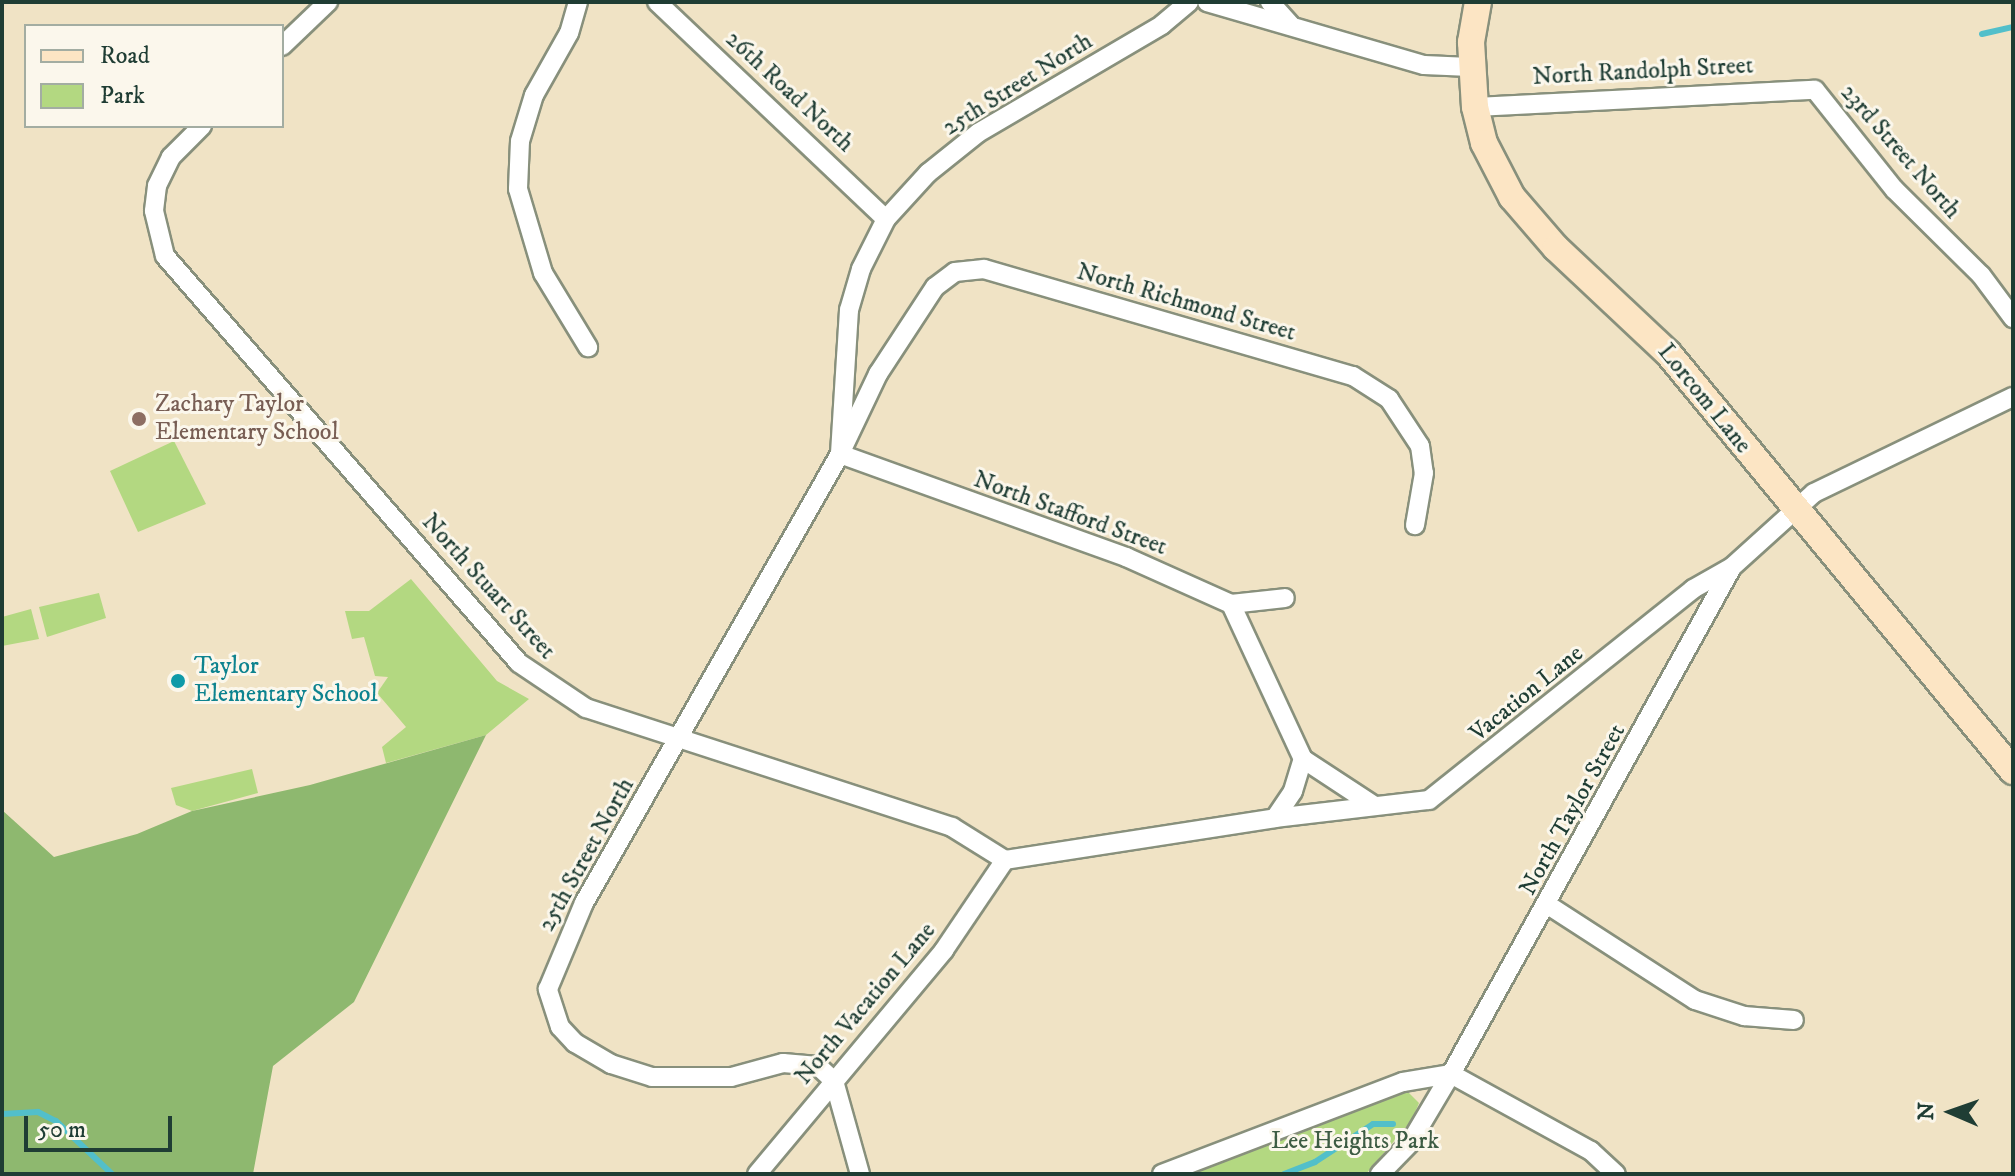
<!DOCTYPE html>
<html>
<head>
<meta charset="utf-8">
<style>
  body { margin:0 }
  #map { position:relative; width:2015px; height:1176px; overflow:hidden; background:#f0e3c5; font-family:"IM FELL DW Pica",serif }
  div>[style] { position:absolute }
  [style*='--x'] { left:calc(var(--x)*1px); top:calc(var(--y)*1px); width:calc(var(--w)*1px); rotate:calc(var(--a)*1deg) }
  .green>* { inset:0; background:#b3d881 }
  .forest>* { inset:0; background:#8eb86f }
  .stream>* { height:6px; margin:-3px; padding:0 3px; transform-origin:3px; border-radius:3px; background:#52bfca }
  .roads { filter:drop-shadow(2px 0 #88907c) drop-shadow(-2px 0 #88907c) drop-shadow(0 2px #88907c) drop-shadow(0 -2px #88907c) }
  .street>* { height:18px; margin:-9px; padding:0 9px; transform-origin:9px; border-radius:9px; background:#fff }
  .secondary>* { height:26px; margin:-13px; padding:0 13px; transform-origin:13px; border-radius:13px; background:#fce5c4 }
  .dots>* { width:22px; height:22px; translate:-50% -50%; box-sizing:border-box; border:4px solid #fbf7ec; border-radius:50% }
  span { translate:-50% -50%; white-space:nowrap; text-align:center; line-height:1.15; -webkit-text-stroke:6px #fbf7ec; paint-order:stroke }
  .street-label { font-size:24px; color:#1f3d34 }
  .education-label { font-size:24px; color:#785e54 }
  .left { translate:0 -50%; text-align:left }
  .culture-label { font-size:24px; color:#0d838f }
  .park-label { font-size:24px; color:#3d5c43 }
  .frame { position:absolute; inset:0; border:4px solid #1f3d34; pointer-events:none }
  .legend { position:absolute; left:24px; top:24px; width:260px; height:104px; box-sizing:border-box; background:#fbf7ec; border:2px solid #a3ada2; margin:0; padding:10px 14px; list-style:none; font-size:24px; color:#1f3d34 }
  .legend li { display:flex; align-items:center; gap:16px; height:40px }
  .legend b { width:40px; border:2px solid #a3ada2 }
  .north { position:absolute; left:1911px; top:1072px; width:80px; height:80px; -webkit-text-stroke:6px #fbf7ec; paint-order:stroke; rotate:272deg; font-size:22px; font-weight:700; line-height:32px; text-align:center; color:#1f3d34 }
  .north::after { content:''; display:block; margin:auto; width:28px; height:36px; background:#1f3d34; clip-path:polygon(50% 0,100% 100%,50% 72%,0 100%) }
  .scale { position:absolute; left:24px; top:1116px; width:148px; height:36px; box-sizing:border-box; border:4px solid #1f3d34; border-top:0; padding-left:10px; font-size:24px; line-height:28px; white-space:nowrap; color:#1f3d34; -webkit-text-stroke:6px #fbf7ec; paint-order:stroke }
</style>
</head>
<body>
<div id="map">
  <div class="green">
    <i style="clip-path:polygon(174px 441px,206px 504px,138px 532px,110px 471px)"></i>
    <i style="clip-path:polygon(411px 579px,497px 681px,529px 699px,486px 735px,386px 763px,382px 747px,406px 727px,377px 693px,388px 677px,375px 676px,364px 637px,352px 639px,345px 611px,369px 611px)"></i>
    <i style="clip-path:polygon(99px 593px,106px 618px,47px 637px,39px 607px)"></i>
    <i style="clip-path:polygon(31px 609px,39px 639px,2px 646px,2px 617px)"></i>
    <i style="clip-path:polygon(252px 769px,258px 793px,192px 811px,176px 805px,171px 788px)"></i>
    <i style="clip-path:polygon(1406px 1090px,1419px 1103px,1412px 1120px,1366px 1174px,1190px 1174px)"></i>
  </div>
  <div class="forest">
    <i style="clip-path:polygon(486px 735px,354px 1002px,273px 1066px,253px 1174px,2px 1174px,2px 810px,54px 857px,137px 834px,192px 811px,310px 785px)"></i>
  </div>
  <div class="stream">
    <i style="--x:1982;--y:34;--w:32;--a:-13"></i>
    <i style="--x:2;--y:1114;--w:36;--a:-3"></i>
    <i style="--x:38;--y:1112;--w:20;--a:27"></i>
    <i style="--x:56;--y:1121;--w:77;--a:43.4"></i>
    <i style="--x:1284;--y:1174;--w:33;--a:-21"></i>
    <i style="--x:1315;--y:1162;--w:69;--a:-33.2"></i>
    <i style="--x:1373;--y:1124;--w:20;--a:0"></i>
  </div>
  <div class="roads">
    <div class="street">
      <i style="--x:578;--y:2;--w:32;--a:106"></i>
      <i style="--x:569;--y:33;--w:71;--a:119.4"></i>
      <i style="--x:534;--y:95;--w:48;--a:106.9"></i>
      <i style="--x:520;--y:141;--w:48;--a:92.4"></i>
      <i style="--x:518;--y:189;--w:88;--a:73.4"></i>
      <i style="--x:543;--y:273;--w:87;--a:58.7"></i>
      <i style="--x:657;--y:2;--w:315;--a:43.5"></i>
      <i style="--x:1189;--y:2;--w:35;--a:140"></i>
      <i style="--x:1162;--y:25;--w:213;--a:149.6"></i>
      <i style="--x:978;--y:133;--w:64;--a:141.3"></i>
      <i style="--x:928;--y:173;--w:62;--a:132.4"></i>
      <i style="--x:886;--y:219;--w:56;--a:116.6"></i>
      <i style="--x:861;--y:269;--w:43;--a:106.3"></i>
      <i style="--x:849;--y:310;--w:144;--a:93.6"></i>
      <i style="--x:840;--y:454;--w:304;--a:19.8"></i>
      <i style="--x:1126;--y:557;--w:115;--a:24.1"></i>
      <i style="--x:1231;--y:604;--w:54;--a:-6.3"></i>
      <i style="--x:1207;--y:2;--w:226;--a:16.2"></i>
      <i style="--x:1424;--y:65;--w:46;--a:2.5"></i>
      <i style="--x:1270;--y:2;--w:30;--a:48"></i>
      <i style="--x:282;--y:46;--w:64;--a:-43.7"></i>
      <i style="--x:1475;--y:107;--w:340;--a:-2.9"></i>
      <i style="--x:1815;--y:90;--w:127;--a:51.4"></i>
      <i style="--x:1894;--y:189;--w:122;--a:44.7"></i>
      <i style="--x:1981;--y:275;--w:54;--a:53.3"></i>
      <i style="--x:202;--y:126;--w:44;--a:135"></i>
      <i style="--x:171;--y:157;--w:32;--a:116"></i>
      <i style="--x:157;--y:186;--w:25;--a:97"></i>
      <i style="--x:154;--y:211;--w:46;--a:76.3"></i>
      <i style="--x:165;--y:256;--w:539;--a:48.98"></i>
      <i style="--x:519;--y:663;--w:81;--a:33.9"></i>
      <i style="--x:586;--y:708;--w:385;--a:18"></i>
      <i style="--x:952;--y:827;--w:62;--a:31.9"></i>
      <i style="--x:1231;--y:604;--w:171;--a:65.1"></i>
      <i style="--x:1303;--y:759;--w:84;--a:33.3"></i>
      <i style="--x:1275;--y:818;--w:32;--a:-56"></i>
      <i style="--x:1293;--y:791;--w:34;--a:-73"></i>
      <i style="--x:1005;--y:860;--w:273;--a:-8.8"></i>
      <i style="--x:1275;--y:818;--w:155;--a:-6.7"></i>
      <i style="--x:1429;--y:800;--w:338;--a:-38.6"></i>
      <i style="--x:1693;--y:589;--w:45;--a:-29.4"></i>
      <i style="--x:1732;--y:567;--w:110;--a:-42.1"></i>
      <i style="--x:1814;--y:493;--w:221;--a:-25.8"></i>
      <i style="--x:1548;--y:905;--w:175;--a:32.9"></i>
      <i style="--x:1695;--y:1000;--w:52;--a:18.1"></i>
      <i style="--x:1744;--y:1016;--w:50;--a:4.6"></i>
      <i style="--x:757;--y:1174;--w:292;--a:-50.1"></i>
      <i style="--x:944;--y:950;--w:109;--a:-55.9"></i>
      <i style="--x:860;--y:1174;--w:97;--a:-105.6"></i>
      <i style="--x:834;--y:1081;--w:22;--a:-137"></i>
      <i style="--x:818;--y:1066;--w:35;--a:-175"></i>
      <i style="--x:783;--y:1063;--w:54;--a:164.9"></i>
      <i style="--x:731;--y:1077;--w:79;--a:180"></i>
      <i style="--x:652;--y:1077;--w:43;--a:-162.4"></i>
      <i style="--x:611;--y:1064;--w:42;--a:-149.7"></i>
      <i style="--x:575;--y:1043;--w:22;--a:-133"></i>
      <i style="--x:560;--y:1027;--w:40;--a:-108"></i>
      <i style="--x:548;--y:989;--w:93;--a:-67.3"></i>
      <i style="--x:584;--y:903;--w:517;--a:-60.31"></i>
      <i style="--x:840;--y:454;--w:89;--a:-64.6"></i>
      <i style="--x:878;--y:374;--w:104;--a:-56.8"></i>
      <i style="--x:935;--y:287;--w:25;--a:-37"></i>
      <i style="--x:955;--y:272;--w:29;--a:-6"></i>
      <i style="--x:984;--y:269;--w:384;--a:16.2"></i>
      <i style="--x:1353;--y:376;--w:43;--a:32.6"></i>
      <i style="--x:1389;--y:399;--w:56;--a:56.6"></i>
      <i style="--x:1420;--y:446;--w:27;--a:82"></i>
      <i style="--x:1424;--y:473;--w:53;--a:99.8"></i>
      <i style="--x:1162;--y:1174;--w:258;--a:-20.9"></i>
      <i style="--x:1403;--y:1082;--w:49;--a:-9.5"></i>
      <i style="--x:1451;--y:1074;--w:160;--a:28.8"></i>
      <i style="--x:1591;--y:1151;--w:34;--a:43"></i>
      <i style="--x:1380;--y:1174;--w:43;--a:-45.9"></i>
      <i style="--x:1410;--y:1143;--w:80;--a:-59.3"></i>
      <i style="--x:1451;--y:1074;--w:577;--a:-60.99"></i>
    </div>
    <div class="secondary">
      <i style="--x:1478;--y:2;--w:41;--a:99.9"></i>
      <i style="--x:1471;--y:42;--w:65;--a:86.5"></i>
      <i style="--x:1475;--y:107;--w:37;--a:76"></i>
      <i style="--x:1484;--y:143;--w:61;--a:62.6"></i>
      <i style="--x:1512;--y:197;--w:67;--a:49.2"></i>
      <i style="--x:1556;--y:248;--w:154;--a:43.2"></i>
      <i style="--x:1668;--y:353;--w:542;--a:50.47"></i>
    </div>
  </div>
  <div class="dots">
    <i style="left:139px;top:419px;background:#8d6e63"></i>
    <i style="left:178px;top:681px;background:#0f9aa8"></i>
  </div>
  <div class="street-label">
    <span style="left:1643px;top:72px;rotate:-3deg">North Randolph Street</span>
    <span style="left:1018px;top:85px;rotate:-32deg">25th Street North</span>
    <span style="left:789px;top:92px;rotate:43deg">26th Road North</span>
    <span style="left:1900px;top:152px;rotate:49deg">23rd Street North</span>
    <span style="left:1186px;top:303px;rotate:16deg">North Richmond Street</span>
    <span style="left:1704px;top:399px;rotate:51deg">Lorcom Lane</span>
    <span style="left:1070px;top:514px;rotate:20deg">North Stafford Street</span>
    <span style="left:488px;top:587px;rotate:48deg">North Stuart Street</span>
    <span style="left:1527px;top:694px;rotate:-39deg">Vacation Lane</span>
    <span style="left:1573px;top:810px;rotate:-61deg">North Taylor Street</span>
    <span style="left:587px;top:855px;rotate:-61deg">25th Street North</span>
    <span style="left:866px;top:1004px;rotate:-50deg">North Vacation Lane</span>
  </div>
  <div class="education-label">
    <span class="left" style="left:155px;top:419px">Zachary Taylor<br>Elementary School</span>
  </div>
  <div class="culture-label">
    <span class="left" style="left:194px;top:681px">Taylor<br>Elementary School</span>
  </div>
  <div class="park-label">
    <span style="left:1355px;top:1142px">Lee Heights Park</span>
  </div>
  <div class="frame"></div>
  <ul class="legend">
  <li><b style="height:10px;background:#fce5c4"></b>Road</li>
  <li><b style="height:22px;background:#b3d881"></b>Park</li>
  </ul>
  <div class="north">N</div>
  <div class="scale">50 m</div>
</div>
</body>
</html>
